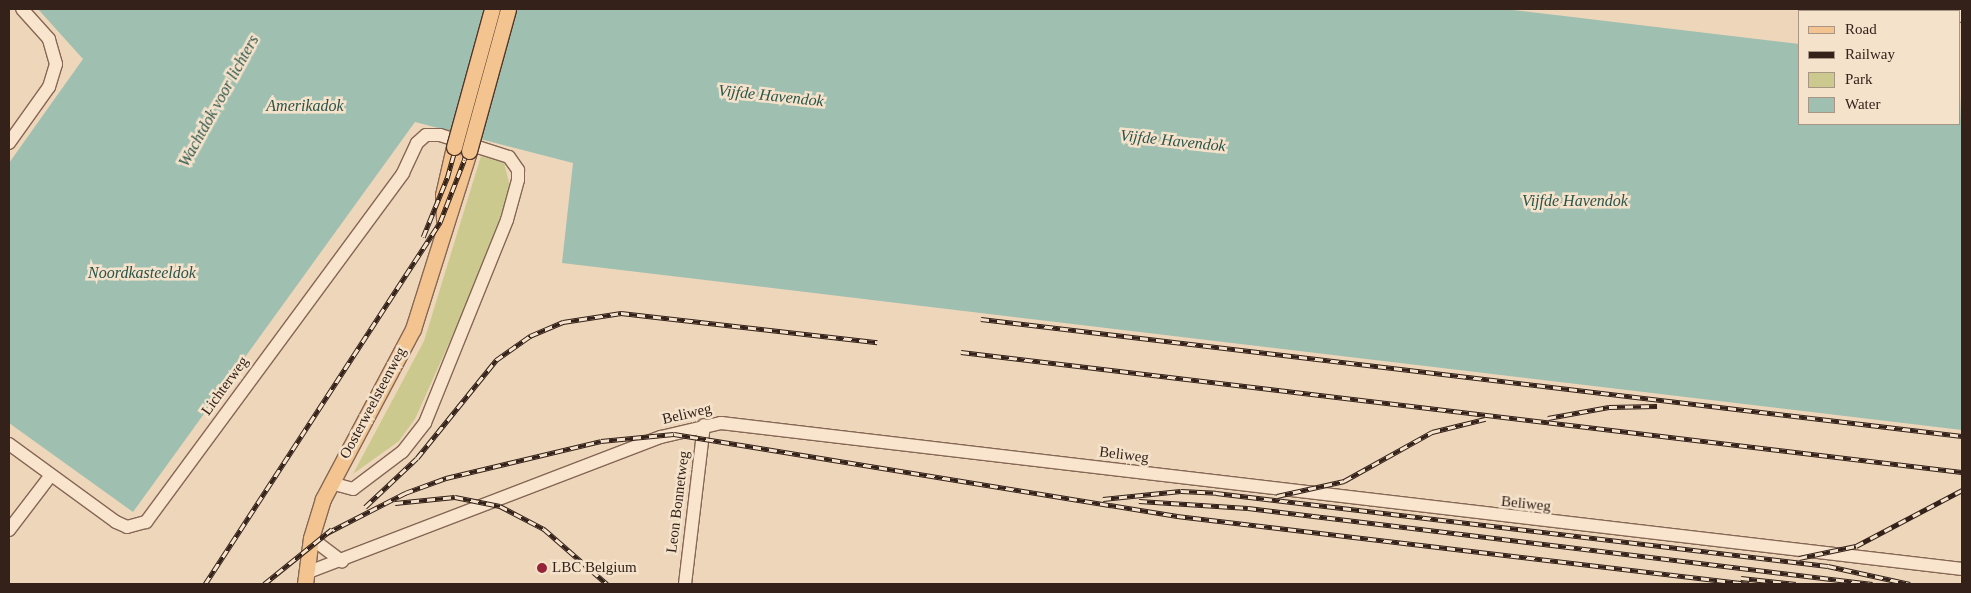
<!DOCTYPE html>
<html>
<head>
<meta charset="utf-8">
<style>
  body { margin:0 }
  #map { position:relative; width:1971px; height:593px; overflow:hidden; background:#eed6bb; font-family:"Times New Roman",serif }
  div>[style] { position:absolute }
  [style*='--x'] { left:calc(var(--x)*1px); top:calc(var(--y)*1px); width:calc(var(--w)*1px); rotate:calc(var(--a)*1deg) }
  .green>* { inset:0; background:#ccc98f }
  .water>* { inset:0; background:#9fbfb0 }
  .roads { filter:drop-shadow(1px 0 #856755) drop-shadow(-1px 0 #856755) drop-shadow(0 1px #856755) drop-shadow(0 -1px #856755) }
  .minor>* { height:12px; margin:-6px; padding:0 6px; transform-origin:6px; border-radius:6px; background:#f9e5ce }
  .major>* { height:15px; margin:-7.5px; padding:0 7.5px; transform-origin:7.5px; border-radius:7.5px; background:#f4c490 }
  .rail>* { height:4.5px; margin-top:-2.25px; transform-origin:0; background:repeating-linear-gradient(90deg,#f5e2cb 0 8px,#34221a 0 16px); box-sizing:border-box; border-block:1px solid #34221a }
  .bridges { filter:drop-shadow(1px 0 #52362a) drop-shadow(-1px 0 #52362a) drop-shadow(0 1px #52362a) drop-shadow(0 -1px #52362a) }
  .major-bridge>* { height:15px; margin:-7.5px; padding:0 7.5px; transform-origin:7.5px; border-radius:7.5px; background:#f4c490 }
  .dots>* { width:14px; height:14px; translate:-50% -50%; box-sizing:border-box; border:2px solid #f5e2cb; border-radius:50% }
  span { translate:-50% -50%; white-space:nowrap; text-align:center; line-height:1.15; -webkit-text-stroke:5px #f5e2cb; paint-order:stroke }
  .street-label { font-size:15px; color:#34221a }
  .poi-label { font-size:15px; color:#34221a }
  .left { translate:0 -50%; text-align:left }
  .water-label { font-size:16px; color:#29544a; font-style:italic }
  .frame { position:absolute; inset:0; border:10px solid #34221a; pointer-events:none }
  .legend { position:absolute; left:1798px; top:10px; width:162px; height:115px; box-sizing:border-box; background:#f5e2cb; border:1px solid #a89584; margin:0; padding:6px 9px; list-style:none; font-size:15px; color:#34221a }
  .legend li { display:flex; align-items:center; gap:10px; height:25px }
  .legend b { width:25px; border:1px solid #a89584 }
</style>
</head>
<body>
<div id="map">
  <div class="green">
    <i style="clip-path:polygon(481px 156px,504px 162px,510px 187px,485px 263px,415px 419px,399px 441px,353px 474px,424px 341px)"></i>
  </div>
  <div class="water">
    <i style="clip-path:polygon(38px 9px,1504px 9px,1800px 44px,1800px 124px,1960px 124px,1962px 63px,1962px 430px,562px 263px,573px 163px,415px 122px,133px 512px,9px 423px,9px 163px,83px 59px)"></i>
  </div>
  <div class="roads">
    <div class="minor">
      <i style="--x:1904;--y:9;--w:21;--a:5"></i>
      <i style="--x:1960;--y:15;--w:2;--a:27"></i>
      <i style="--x:9;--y:143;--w:69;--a:-54.5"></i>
      <i style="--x:49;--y:87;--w:24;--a:-73"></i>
      <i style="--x:56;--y:64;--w:26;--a:-106"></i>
      <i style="--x:49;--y:39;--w:40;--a:-132"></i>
      <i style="--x:9;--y:444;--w:132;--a:36.1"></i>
      <i style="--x:116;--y:522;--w:12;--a:24"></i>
      <i style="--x:127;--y:527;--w:20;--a:-15"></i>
      <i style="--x:146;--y:522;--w:433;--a:-53.6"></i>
      <i style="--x:403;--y:173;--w:33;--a:-65"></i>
      <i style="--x:417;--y:143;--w:12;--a:-42"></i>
      <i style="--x:426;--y:135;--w:14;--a:0"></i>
      <i style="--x:440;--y:135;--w:72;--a:17.7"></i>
      <i style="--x:509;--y:157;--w:16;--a:55"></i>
      <i style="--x:518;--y:170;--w:10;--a:90"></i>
      <i style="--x:518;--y:180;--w:41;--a:105.4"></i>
      <i style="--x:507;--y:220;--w:219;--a:112"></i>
      <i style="--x:425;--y:423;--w:37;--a:128"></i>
      <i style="--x:402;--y:452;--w:61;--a:142.9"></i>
      <i style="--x:353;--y:489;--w:23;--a:-165"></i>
      <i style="--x:9;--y:530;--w:69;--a:-52.6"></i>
      <i style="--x:311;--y:538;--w:39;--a:37"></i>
      <i style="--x:306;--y:573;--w:380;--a:-21"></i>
      <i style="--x:661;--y:437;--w:62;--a:-13.1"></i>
      <i style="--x:721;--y:423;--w:1250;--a:6.71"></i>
      <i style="--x:685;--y:584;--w:160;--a:-83.2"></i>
    </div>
    <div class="major">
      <i style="--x:444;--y:219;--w:24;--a:-92"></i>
      <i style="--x:443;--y:195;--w:49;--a:-77.1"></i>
      <i style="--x:305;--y:584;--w:46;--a:-82.6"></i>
      <i style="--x:311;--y:538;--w:41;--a:-72.9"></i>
      <i style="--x:323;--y:499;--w:192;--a:-62.1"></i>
      <i style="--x:413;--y:329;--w:187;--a:-72.5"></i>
    </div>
  </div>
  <div class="rail">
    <i style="--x:423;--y:237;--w:64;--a:-67.9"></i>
    <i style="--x:447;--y:178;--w:175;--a:-74.5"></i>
    <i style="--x:981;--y:319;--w:988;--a:6.8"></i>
    <i style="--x:961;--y:352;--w:1008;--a:6.84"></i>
    <i style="--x:1548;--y:418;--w:62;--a:-10.2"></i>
    <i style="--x:1609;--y:407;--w:48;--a:-1.2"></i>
    <i style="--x:1277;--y:496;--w:69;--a:-12.6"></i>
    <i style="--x:1344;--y:481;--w:101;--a:-29.1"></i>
    <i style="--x:1432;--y:432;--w:55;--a:-13.8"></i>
    <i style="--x:1103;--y:499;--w:78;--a:-5.9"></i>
    <i style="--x:1181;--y:491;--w:35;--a:3"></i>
    <i style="--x:1216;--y:493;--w:616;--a:6.8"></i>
    <i style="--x:1828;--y:566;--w:84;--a:12.4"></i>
    <i style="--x:1139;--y:501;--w:109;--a:3.7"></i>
    <i style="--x:1248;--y:508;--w:629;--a:6.94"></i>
    <i style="--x:395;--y:503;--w:60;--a:-5.7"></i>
    <i style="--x:455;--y:497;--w:46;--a:11.3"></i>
    <i style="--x:500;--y:506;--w:50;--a:27.6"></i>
    <i style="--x:544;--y:529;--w:84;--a:41.1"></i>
    <i style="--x:365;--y:507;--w:71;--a:-43.3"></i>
    <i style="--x:417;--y:458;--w:126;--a:-51.1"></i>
    <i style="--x:496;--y:360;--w:42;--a:-35.2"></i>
    <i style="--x:530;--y:336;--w:36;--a:-23"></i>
    <i style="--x:563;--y:322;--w:59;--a:-8.8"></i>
    <i style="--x:621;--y:313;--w:258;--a:6.5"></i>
    <i style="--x:327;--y:533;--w:88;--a:-27.1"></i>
    <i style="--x:405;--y:493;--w:44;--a:-20.1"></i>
    <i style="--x:446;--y:478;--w:159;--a:-13.4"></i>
    <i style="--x:601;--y:441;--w:73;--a:-5.5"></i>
    <i style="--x:674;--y:434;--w:510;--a:9.26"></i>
    <i style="--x:1177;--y:516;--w:576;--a:6.78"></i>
    <i style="--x:1799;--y:558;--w:58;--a:-11.9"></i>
    <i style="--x:1856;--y:546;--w:120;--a:-27.8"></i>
    <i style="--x:1741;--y:578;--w:55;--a:6.2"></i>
    <i style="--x:205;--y:584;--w:432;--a:-57"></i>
    <i style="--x:440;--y:222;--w:66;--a:-68.8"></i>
    <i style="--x:464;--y:160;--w:157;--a:-74.5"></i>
    <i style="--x:264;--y:584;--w:87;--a:-39"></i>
  </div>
  <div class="bridges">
    <div class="major-bridge">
      <i style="--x:454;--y:147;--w:143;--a:-74.6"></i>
      <i style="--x:469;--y:151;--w:147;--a:-74.6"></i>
    </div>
  </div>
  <div class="dots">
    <i style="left:542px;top:568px;background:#952438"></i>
  </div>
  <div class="street-label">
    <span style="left:225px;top:386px;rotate:-54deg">Lichterweg</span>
    <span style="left:373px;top:403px;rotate:-62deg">Oosterweelsteenweg</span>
    <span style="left:687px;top:414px;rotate:-13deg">Beliweg</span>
    <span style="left:1124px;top:455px;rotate:7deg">Beliweg</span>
    <span style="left:678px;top:502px;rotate:-83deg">Leon Bonnetweg</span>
    <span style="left:1526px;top:504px;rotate:6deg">Beliweg</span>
  </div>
  <div class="poi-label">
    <span class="left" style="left:552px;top:568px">LBC Belgium</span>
  </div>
  <div class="water-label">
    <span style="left:771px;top:96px;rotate:6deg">Vijfde Havendok</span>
    <span style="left:219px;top:101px;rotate:-61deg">Wachtdok voor lichters</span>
    <span style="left:305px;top:106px">Amerikadok</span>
    <span style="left:1173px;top:141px;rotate:6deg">Vijfde Havendok</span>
    <span style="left:1575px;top:201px">Vijfde Havendok</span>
    <span style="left:142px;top:273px">Noordkasteeldok</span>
  </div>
  <div class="frame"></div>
  <ul class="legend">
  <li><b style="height:6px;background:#f4c490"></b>Road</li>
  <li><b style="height:6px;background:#34221a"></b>Railway</li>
  <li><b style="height:14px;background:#ccc98f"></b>Park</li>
  <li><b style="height:14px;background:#9fbfb0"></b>Water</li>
  </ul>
</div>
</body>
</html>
